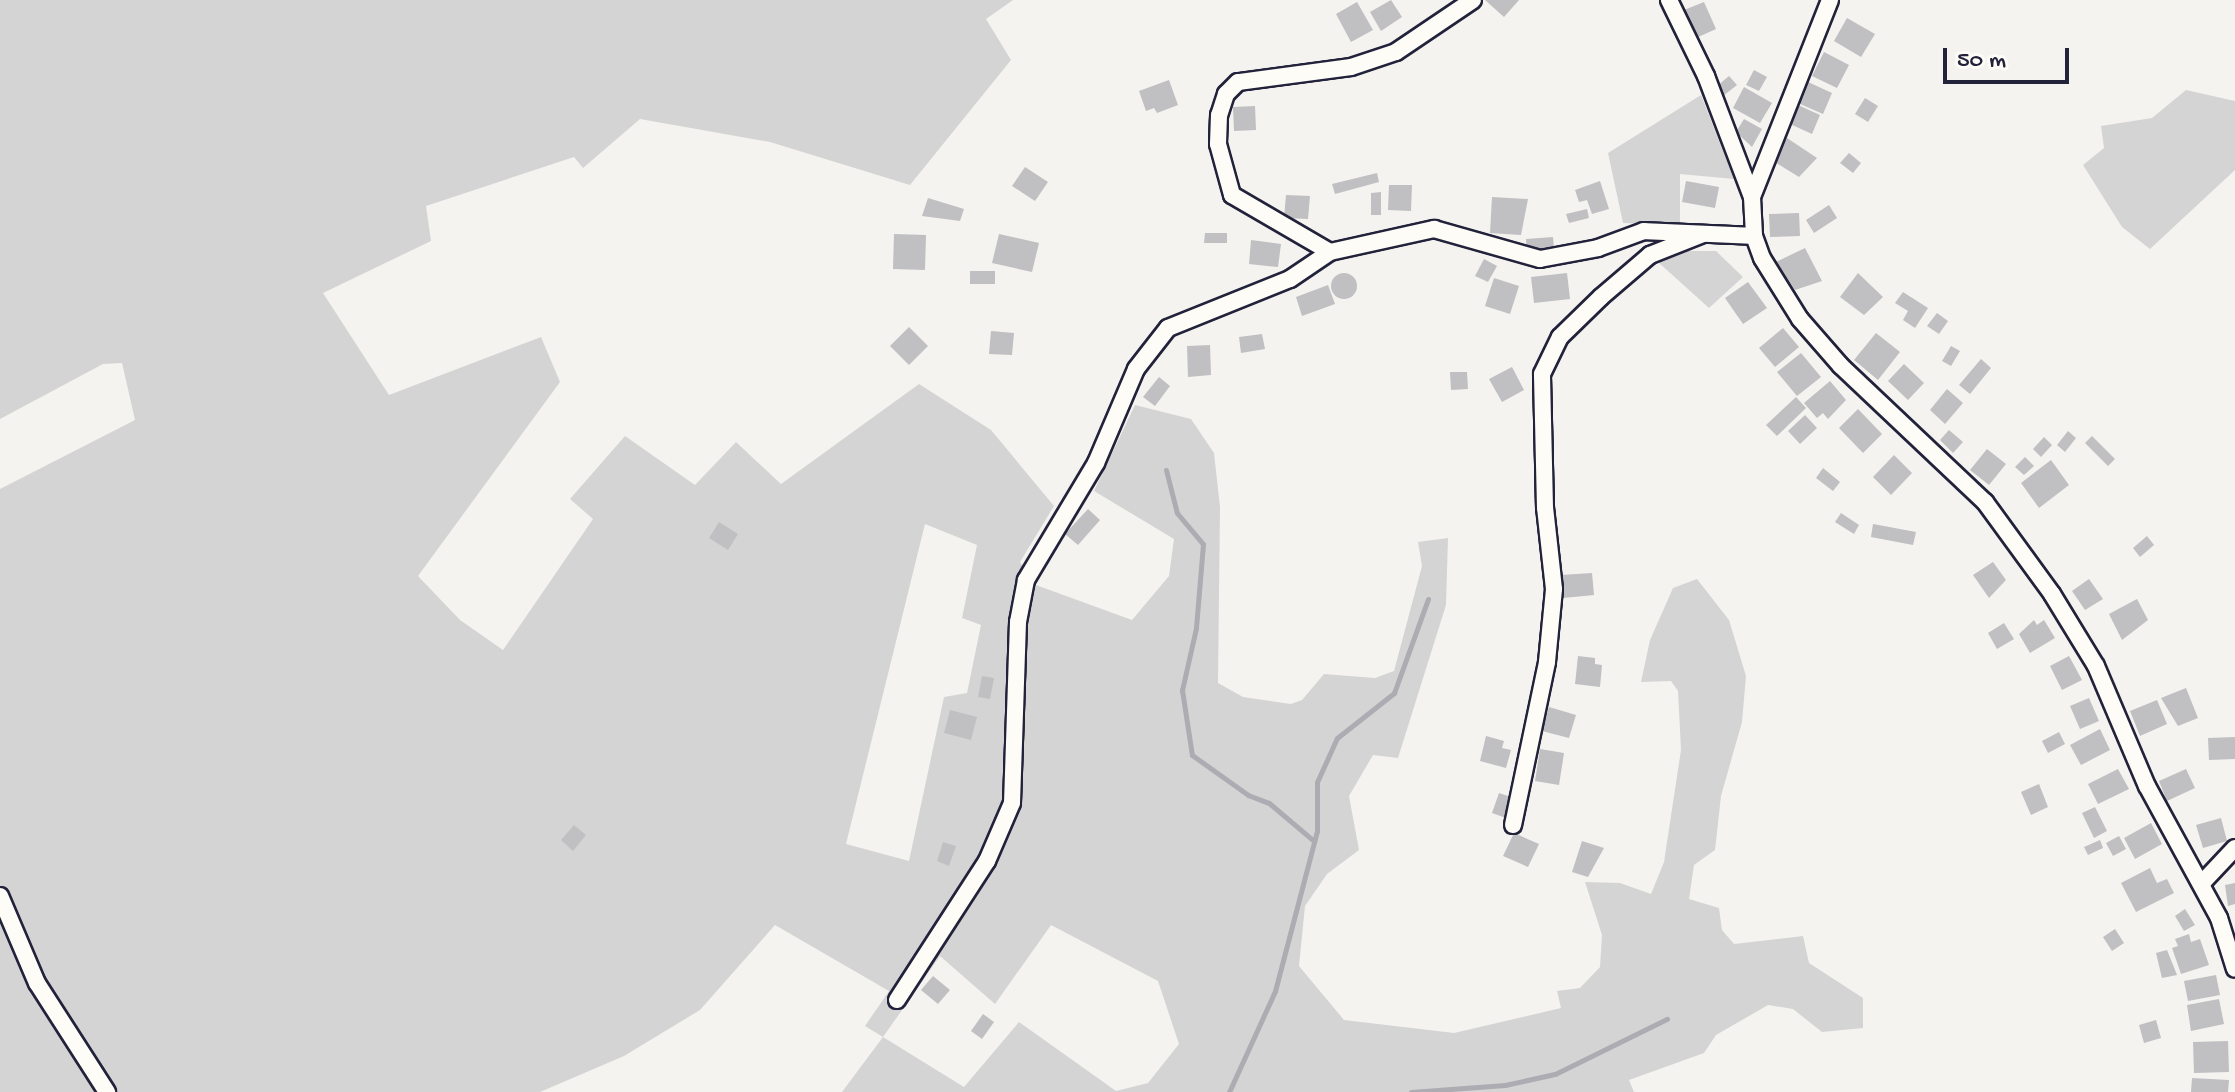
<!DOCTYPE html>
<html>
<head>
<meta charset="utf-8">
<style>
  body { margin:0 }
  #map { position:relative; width:2235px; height:1092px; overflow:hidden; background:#f4f3ef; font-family:"Gochi Hand",sans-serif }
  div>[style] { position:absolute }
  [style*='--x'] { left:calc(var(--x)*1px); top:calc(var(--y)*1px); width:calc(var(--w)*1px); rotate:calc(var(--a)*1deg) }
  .green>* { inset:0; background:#d5d4d5 }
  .stream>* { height:5px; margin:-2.5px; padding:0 2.5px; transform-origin:2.5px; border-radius:2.5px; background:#acacb2 }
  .building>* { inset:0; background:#c0bfc2 }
  .round { border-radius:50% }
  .roads { filter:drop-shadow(2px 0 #22223b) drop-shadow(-2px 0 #22223b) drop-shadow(0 2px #22223b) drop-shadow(0 -2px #22223b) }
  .minor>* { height:16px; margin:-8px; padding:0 8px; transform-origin:8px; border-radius:8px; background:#fdfcf7 }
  span { translate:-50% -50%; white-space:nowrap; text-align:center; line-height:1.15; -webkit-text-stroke:6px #fdfcf7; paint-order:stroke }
  .scale { position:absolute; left:1943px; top:48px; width:126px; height:36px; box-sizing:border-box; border:4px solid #22223b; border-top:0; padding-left:10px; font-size:24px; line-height:28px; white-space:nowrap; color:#22223b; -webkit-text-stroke:6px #fdfcf7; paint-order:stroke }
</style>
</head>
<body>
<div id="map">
  <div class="green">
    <i style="clip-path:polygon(evenodd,0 0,1013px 0,986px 19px,1011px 60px,910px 185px,770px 142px,640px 119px,583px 168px,574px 157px,426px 206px,431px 241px,323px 293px,389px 395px,541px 337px,560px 382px,418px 576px,460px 620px,503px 650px,593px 519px,570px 499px,625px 436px,695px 485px,736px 442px,781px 484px,919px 384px,991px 430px,1054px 506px,1020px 562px,1036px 585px,1132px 620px,1169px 576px,1174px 539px,1094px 491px,1135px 405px,1191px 419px,1214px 453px,1220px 507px,1218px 683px,1243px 697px,1291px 704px,1302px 700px,1324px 674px,1375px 678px,1394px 671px,1422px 566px,1418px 542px,1448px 538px,1446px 605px,1398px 758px,1373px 755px,1349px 796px,1359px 850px,1327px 874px,1305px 906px,1299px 966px,1344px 1020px,1454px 1033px,1561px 1008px,1557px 991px,1580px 988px,1600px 967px,1602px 935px,1585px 882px,1620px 883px,1651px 894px,1664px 862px,1681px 750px,1678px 691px,1671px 681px,1641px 682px,1650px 640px,1673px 588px,1697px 579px,1729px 620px,1746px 676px,1742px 722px,1721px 796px,1715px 850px,1694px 865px,1689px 899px,1719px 908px,1722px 930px,1734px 944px,1803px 936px,1809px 963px,1863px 998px,1863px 1028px,1822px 1032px,1793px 1009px,1768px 1005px,1716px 1035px,1704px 1053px,1629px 1080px,1634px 1092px,842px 1092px,883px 1037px,865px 1026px,889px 991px,775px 925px,700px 1010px,624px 1056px,540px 1092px,0 1092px,0 489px,135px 420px,122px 363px,103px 364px,0 419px,0 0,925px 524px,977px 545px,962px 618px,981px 625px,967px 693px,944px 697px,909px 861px,846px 844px,925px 524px,0 0,1051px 925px,1158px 981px,1179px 1044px,1148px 1083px,1116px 1091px,1019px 1022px,964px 1087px,883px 1037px,940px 956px,995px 1004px,1051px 925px)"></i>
    <i style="clip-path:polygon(2186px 90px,2235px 101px,2235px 170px,2150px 249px,2122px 227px,2083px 165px,2104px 148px,2101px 126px,2152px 118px)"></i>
    <i style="clip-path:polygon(1701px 95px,1734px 179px,1680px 174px,1680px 225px,1623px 223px,1608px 153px)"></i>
    <i style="clip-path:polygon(1682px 251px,1716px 251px,1743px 277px,1709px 308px,1658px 262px)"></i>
  </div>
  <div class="stream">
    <i style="--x:1166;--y:470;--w:44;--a:75.7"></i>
    <i style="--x:1177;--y:513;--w:40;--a:50"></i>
    <i style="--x:1203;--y:544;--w:84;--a:94.8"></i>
    <i style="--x:1196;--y:628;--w:64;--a:102.7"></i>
    <i style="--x:1182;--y:690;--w:66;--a:81.3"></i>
    <i style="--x:1192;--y:755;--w:69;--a:35.5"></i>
    <i style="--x:1248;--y:795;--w:22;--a:21"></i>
    <i style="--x:1269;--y:803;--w:59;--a:40.2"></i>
    <i style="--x:1229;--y:1092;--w:111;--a:-65.5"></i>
    <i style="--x:1275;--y:991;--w:165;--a:-75.3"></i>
    <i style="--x:1317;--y:831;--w:49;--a:-90"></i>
    <i style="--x:1317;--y:782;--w:48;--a:-65.6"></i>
    <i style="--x:1337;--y:738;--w:73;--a:-38.3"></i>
    <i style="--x:1394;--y:693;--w:100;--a:-70.1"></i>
    <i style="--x:1411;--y:1092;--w:94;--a:-4.3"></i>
    <i style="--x:1505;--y:1085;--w:51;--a:-12.4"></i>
    <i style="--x:1555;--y:1074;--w:125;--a:-26.2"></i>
  </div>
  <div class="building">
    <i style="clip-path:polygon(1391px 0,1402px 17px,1381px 31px,1370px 12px)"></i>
    <i style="clip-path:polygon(1485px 0,1519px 0,1504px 17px)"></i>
    <i style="clip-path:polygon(1357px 2px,1373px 30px,1351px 42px,1336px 14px)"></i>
    <i style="clip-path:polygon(1704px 2px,1716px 29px,1696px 38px,1684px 10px)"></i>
    <i style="clip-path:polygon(1847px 18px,1875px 34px,1861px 57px,1834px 41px)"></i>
    <i style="clip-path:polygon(1824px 52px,1849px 65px,1837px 88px,1812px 76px)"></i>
    <i style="clip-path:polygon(1754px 70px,1767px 77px,1759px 91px,1746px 85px)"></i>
    <i style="clip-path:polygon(1729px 76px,1737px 85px,1723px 96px,1716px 87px)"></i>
    <i style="clip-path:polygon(1169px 80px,1178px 105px,1157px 113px,1154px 108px,1146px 111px,1139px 91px)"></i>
    <i style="clip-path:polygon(1808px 82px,1832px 93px,1823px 114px,1798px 103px)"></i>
    <i style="clip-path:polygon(1744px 87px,1772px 103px,1760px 123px,1733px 108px)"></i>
    <i style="clip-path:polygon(1865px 98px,1878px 106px,1868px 122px,1855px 114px)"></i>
    <i style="clip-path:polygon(1798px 105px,1820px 115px,1812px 134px,1790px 124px)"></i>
    <i style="clip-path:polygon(1255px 106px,1256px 130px,1234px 131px,1233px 107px)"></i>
    <i style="clip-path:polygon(1744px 119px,1762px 129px,1752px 147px,1736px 132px)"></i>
    <i style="clip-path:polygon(1787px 138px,1817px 158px,1799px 177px,1773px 161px)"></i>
    <i style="clip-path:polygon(1849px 153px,1861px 163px,1853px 173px,1840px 163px)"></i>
    <i style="clip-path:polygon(1025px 167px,1048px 182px,1035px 201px,1012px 186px)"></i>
    <i style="clip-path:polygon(1377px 173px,1379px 182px,1335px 194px,1332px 184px)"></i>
    <i style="clip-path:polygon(1600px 181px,1609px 209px,1592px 214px,1587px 200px,1579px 202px,1575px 190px)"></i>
    <i style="clip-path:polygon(1686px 181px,1719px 187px,1715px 208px,1682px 202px)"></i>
    <i style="clip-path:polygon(1389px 185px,1412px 185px,1411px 211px,1388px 210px)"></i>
    <i style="clip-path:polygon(1381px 192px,1381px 215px,1371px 215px,1371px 193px)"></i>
    <i style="clip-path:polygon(1286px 195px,1310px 196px,1308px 219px,1284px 218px)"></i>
    <i style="clip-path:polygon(1492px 197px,1528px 199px,1521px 235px,1490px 233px)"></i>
    <i style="clip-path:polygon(928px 198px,964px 209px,960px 221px,922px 216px)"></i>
    <i style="clip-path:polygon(1829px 205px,1837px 218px,1814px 233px,1806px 220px)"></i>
    <i style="clip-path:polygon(1587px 209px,1589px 218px,1569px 223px,1566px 214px)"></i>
    <i style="clip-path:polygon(1799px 213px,1800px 236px,1770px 237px,1769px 214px)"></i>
    <i style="clip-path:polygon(1205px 233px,1227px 233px,1227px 243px,1204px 243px)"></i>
    <i style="clip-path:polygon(894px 234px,926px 235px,925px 270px,893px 269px)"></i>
    <i style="clip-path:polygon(999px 234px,1039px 243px,1032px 272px,992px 263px)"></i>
    <i style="clip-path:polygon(1553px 237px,1554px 249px,1527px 251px,1526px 239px)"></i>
    <i style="clip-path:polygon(1251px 240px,1281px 244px,1278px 267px,1249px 264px)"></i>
    <i style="clip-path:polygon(1805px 248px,1822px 281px,1795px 290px,1776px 262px)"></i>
    <i style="clip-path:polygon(1484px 259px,1497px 266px,1488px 282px,1475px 276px)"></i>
    <i style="clip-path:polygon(970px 271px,995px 271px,995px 284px,970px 284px)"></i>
    <i class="round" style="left:1331px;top:273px;width:26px;height:26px"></i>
    <i style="clip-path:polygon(1567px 273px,1570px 299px,1534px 303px,1531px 277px)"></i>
    <i style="clip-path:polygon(1858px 273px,1883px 297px,1864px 315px,1840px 297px)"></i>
    <i style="clip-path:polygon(1494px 278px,1519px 286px,1510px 314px,1485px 306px)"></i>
    <i style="clip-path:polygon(1748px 282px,1767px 308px,1743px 324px,1725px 298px)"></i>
    <i style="clip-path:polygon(1328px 285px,1335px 304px,1302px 316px,1296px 297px)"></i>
    <i style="clip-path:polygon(1903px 292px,1928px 308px,1915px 328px,1903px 320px,1908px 311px,1895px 303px)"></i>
    <i style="clip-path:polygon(1937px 313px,1948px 321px,1939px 334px,1927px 326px)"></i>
    <i style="clip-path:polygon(909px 327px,928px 346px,909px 365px,890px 346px)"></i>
    <i style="clip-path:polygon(1783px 328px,1799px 347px,1775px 367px,1759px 348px)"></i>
    <i style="clip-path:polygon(991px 331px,1014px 333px,1012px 355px,989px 354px)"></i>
    <i style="clip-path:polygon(1876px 333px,1900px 352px,1878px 380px,1854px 360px)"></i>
    <i style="clip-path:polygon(1262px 334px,1265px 349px,1241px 353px,1239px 337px)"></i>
    <i style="clip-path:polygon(1210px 345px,1211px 375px,1188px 377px,1187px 346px)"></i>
    <i style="clip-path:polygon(1951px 346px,1960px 351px,1951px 366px,1942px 361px)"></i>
    <i style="clip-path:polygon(1801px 353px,1821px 377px,1797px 396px,1777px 372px)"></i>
    <i style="clip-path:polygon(1981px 359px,1991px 368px,1970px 394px,1959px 385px)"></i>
    <i style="clip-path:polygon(1904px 364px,1924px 383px,1908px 400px,1888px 381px)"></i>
    <i style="clip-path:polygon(1512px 367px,1524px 390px,1502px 402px,1489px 379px)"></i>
    <i style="clip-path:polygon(1450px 372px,1467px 372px,1468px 389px,1451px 390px)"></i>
    <i style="clip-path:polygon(1159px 377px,1170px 386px,1155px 406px,1143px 397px)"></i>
    <i style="clip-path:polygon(1830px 381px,1846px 400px,1828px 419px,1823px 413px,1817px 418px,1804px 403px)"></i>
    <i style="clip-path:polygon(1947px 389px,1963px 403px,1945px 424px,1930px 410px)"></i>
    <i style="clip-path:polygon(1796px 397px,1806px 408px,1777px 436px,1766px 425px)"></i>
    <i style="clip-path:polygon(1858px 409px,1882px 434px,1863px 453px,1839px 428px)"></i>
    <i style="clip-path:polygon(1805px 415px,1817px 428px,1800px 444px,1788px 431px)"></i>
    <i style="clip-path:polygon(1949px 430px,1963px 442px,1953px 453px,1940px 440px)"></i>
    <i style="clip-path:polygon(2068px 431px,2076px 438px,2065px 452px,2057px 445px)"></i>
    <i style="clip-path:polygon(2092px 436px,2115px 459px,2108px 466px,2085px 443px)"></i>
    <i style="clip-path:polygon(2044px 437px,2052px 445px,2041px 457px,2033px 449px)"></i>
    <i style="clip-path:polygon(1987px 449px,2006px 464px,1989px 485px,1970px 470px)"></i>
    <i style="clip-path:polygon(1894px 455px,1912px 473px,1891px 495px,1873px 477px)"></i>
    <i style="clip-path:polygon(2025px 457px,2034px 466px,2024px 475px,2015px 467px)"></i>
    <i style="clip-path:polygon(2051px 460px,2069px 485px,2039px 508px,2021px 483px)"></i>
    <i style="clip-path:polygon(1823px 468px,1840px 482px,1833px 491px,1816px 478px)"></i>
    <i style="clip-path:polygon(1088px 509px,1100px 520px,1078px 545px,1065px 534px)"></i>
    <i style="clip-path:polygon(1841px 513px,1859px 525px,1854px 534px,1835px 522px)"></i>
    <i style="clip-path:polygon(719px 522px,738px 534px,728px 550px,709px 538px)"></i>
    <i style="clip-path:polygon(1873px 524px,1916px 532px,1913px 545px,1871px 537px)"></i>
    <i style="clip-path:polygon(2147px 536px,2154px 545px,2140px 557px,2133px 548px)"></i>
    <i style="clip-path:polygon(1993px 562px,2006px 580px,1989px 598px,1973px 575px)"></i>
    <i style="clip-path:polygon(1592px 573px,1594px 595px,1563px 598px,1561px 575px)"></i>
    <i style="clip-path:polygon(2089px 579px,2103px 599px,2085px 610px,2072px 591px)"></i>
    <i style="clip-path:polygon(2137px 599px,2148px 620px,2122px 640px,2109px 614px)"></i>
    <i style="clip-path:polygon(2034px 620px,2037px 625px,2044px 620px,2055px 638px,2030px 653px,2019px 634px)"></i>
    <i style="clip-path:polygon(2004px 623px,2014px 639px,1997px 649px,1988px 633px)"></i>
    <i style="clip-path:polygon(1578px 656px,1595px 658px,1595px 664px,1602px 665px,1600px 687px,1575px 684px)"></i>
    <i style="clip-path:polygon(2069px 656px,2082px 680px,2062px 690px,2050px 666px)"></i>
    <i style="clip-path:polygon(982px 676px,994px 678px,990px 699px,978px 697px)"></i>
    <i style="clip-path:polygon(2186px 688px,2198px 718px,2178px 726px,2161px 698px)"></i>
    <i style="clip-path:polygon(2089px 698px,2099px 721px,2080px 729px,2070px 706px)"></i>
    <i style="clip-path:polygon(2157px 700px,2167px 724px,2140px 736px,2130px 711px)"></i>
    <i style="clip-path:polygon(1549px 707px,1576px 715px,1569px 738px,1542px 731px)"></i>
    <i style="clip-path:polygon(950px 710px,977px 717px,971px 740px,944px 733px)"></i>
    <i style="clip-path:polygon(2100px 729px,2110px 750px,2081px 765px,2070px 745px)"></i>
    <i style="clip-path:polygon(2059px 732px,2065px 744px,2048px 753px,2042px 741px)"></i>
    <i style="clip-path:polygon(1486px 736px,1504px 741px,1502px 748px,1511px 750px,1506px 768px,1480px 761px)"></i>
    <i style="clip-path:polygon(2235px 737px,2235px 759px,2209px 760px,2208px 738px)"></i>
    <i style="clip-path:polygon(1540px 749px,1564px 753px,1559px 785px,1535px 781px)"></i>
    <i style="clip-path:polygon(2118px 769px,2129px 789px,2098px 804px,2088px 784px)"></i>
    <i style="clip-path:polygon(2186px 769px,2195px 788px,2167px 801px,2159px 781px)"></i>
    <i style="clip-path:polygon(2039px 784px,2048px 807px,2031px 815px,2021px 792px)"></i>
    <i style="clip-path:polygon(1499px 793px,1517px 799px,1509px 819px,1492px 813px)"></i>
    <i style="clip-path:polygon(2095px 807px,2107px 831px,2094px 838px,2082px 813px)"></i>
    <i style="clip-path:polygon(2221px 818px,2227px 841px,2203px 848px,2196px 825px)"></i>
    <i style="clip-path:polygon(2151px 823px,2162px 844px,2135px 859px,2124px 838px)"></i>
    <i style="clip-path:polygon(574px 825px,586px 835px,573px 851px,561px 840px)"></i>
    <i style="clip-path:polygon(1514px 833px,1539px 844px,1528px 867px,1503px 856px)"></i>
    <i style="clip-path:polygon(2119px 836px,2126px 849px,2113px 856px,2106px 843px)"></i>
    <i style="clip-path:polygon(2100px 840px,2103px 848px,2088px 855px,2084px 847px)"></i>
    <i style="clip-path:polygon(1582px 841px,1604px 848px,1588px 877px,1572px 872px)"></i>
    <i style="clip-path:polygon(943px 842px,956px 846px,949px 866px,937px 861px)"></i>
    <i style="clip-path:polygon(2150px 868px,2157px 883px,2167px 879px,2174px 893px,2136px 912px,2121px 883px)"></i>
    <i style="clip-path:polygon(2235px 883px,2235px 904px,2228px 906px,2225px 885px)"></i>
    <i style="clip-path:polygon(2185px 909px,2195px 925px,2184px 931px,2175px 916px)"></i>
    <i style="clip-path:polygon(2115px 929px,2124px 943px,2112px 951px,2103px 937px)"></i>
    <i style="clip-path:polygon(2189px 934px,2191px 942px,2200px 939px,2209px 965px,2181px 974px,2172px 948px,2178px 946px,2175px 939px)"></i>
    <i style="clip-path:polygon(2167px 950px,2177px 975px,2162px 978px,2156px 953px)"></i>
    <i style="clip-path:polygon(2216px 975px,2220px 995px,2188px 1001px,2184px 981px)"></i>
    <i style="clip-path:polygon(933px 976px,950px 990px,938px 1004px,921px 990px)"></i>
    <i style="clip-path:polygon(2219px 999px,2224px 1024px,2191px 1031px,2187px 1005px)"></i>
    <i style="clip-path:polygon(983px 1014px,994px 1022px,982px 1039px,971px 1031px)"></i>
    <i style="clip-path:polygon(2156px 1020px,2161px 1038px,2144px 1043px,2139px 1025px)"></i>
    <i style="clip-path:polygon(2228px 1041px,2229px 1072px,2194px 1073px,2193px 1042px)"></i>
    <i style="clip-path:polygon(2192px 1078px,2229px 1080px,2228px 1092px,2191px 1092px)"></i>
  </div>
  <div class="roads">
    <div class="minor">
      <i style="--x:1473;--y:0;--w:93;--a:146"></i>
      <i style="--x:1396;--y:52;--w:47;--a:161.6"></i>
      <i style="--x:1351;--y:67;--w:114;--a:172.4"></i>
      <i style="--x:1238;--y:82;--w:17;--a:135"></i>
      <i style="--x:1226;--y:94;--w:22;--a:108"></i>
      <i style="--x:1219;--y:115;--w:29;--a:92"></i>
      <i style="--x:1218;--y:144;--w:53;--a:74.6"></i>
      <i style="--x:1232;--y:195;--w:113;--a:30.2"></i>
      <i style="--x:1330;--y:252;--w:107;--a:-12.5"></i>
      <i style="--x:1434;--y:229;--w:110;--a:15.8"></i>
      <i style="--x:1540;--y:259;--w:59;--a:-10.7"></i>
      <i style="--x:1598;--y:248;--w:49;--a:-20.3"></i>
      <i style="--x:1644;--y:231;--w:110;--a:2.6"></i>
      <i style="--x:1669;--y:0;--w:85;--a:64"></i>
      <i style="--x:1706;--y:76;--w:129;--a:69.2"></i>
      <i style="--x:1830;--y:0;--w:212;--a:111.6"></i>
      <i style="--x:1752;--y:197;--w:39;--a:87"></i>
      <i style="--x:1754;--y:236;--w:23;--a:70"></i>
      <i style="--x:1762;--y:258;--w:72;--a:58.1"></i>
      <i style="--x:1800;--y:319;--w:62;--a:48.9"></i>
      <i style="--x:1841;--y:366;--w:198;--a:43.4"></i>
      <i style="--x:1985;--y:502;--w:114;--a:53.9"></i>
      <i style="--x:2052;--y:594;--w:84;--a:58.6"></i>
      <i style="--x:2096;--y:666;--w:130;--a:67"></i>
      <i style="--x:2147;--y:786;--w:150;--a:61.4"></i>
      <i style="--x:2219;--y:918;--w:53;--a:72.6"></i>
      <i style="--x:1513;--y:825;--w:167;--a:-78.2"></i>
      <i style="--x:1547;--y:662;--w:73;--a:-84.5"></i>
      <i style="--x:1554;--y:589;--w:81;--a:-96.3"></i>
      <i style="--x:1545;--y:508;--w:134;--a:-91.3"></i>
      <i style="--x:1542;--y:374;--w:41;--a:-64.1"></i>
      <i style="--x:1560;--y:337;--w:57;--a:-44.3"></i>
      <i style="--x:1601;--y:297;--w:65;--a:-40.6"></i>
      <i style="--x:1650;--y:255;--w:57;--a:-21.6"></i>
      <i style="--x:2202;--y:883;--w:48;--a:-46.7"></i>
      <i style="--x:0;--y:896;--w:95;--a:67"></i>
      <i style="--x:37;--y:983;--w:130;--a:57.3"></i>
      <i style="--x:897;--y:1000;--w:166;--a:-57.1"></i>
      <i style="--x:987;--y:861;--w:63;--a:-66.7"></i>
      <i style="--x:1012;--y:803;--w:181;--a:-88.1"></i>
      <i style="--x:1018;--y:622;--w:43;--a:-79.2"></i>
      <i style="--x:1026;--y:580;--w:136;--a:-59.1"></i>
      <i style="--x:1096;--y:463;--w:102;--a:-66.9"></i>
      <i style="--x:1136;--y:369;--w:52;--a:-52"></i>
      <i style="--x:1168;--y:328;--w:131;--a:-21.9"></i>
      <i style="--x:1290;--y:279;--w:48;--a:-34"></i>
    </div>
  </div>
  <div class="scale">50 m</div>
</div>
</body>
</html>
